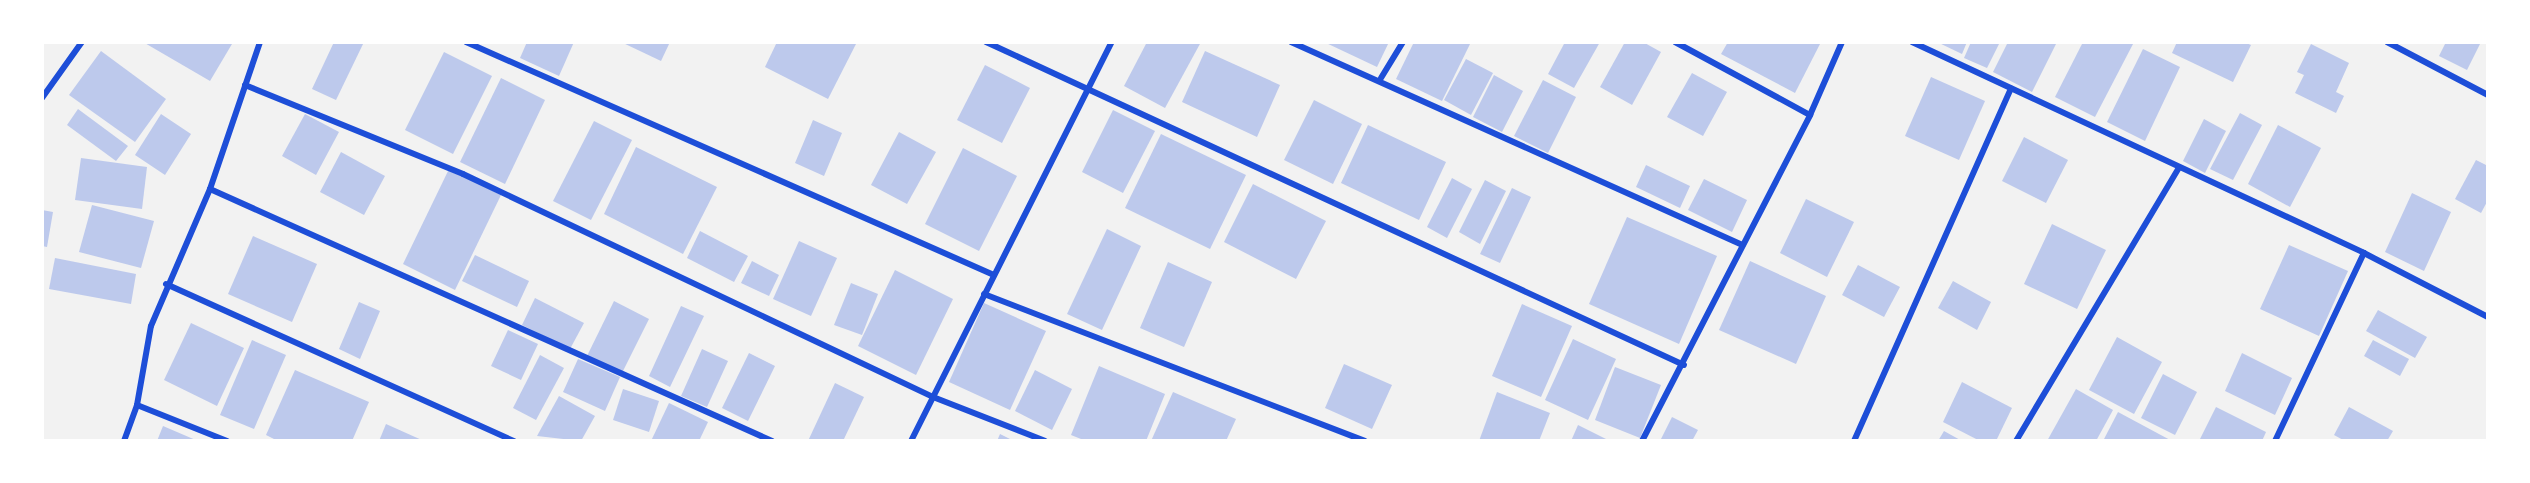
<!DOCTYPE html>
<html>
<head>
<meta charset="utf-8">
<style>
  body { margin:0 }
  #map { position:relative; width:2530px; height:483px; overflow:hidden; background:#f2f2f2; font-family:Commissioner,sans-serif }
  div>[style] { position:absolute }
  [style*='--x'] { left:calc(var(--x)*1px); top:calc(var(--y)*1px); width:calc(var(--w)*1px); rotate:calc(var(--a)*1deg) }
  .building>* { inset:0; background:#bdc9ec }
  .minor>* { height:6px; margin:-3px; padding:0 3px; transform-origin:3px; border-radius:3px; background:#1d4ed8 }
  span { translate:-50% -50%; white-space:nowrap; text-align:center; line-height:1.15; -webkit-text-stroke:6px #fff; paint-order:stroke }
  .frame { position:absolute; inset:0; border:44px solid #fff; pointer-events:none }
</style>
</head>
<body>
<div id="map">
  <div class="building">
    <i style="clip-path:polygon(143px 42px,228px 42px,232px 44px,210px 81px)"></i>
    <i style="clip-path:polygon(334px 42px,364px 42px,336px 100px,312px 89px)"></i>
    <i style="clip-path:polygon(527px 42px,574px 42px,559px 76px,520px 58px)"></i>
    <i style="clip-path:polygon(621px 42px,670px 42px,661px 61px)"></i>
    <i style="clip-path:polygon(777px 42px,857px 42px,828px 99px,765px 67px)"></i>
    <i style="clip-path:polygon(1147px 42px,1201px 42px,1165px 108px,1124px 86px)"></i>
    <i style="clip-path:polygon(1324px 42px,1389px 42px,1377px 67px)"></i>
    <i style="clip-path:polygon(1414px 42px,1471px 42px,1442px 101px,1396px 79px)"></i>
    <i style="clip-path:polygon(1565px 42px,1600px 42px,1574px 88px,1548px 74px)"></i>
    <i style="clip-path:polygon(1625px 42px,1643px 42px,1661px 52px,1632px 105px,1600px 87px)"></i>
    <i style="clip-path:polygon(1728px 42px,1821px 42px,1795px 93px,1721px 54px)"></i>
    <i style="clip-path:polygon(1937px 42px,1967px 42px,1962px 54px)"></i>
    <i style="clip-path:polygon(1971px 42px,2000px 42px,1987px 68px,1964px 58px)"></i>
    <i style="clip-path:polygon(2008px 42px,2057px 42px,2032px 92px,1993px 72px)"></i>
    <i style="clip-path:polygon(2083px 42px,2133px 44px,2095px 117px,2055px 97px)"></i>
    <i style="clip-path:polygon(2177px 42px,2244px 42px,2251px 45px,2233px 82px,2172px 53px)"></i>
    <i style="clip-path:polygon(2446px 42px,2481px 42px,2467px 70px,2439px 56px)"></i>
    <i style="clip-path:polygon(2311px 44px,2349px 63px,2336px 92px,2344px 96px,2336px 113px,2295px 93px,2304px 75px,2297px 72px)"></i>
    <i style="clip-path:polygon(2143px 49px,2180px 67px,2145px 141px,2107px 122px)"></i>
    <i style="clip-path:polygon(101px 51px,166px 99px,135px 142px,69px 95px)"></i>
    <i style="clip-path:polygon(1205px 51px,1280px 85px,1257px 137px,1182px 102px)"></i>
    <i style="clip-path:polygon(444px 52px,492px 76px,453px 154px,405px 130px)"></i>
    <i style="clip-path:polygon(1466px 59px,1493px 73px,1471px 115px,1444px 100px)"></i>
    <i style="clip-path:polygon(985px 65px,1030px 88px,1002px 143px,957px 120px)"></i>
    <i style="clip-path:polygon(1692px 73px,1727px 92px,1703px 136px,1667px 117px)"></i>
    <i style="clip-path:polygon(1494px 75px,1523px 91px,1502px 132px,1473px 117px)"></i>
    <i style="clip-path:polygon(1931px 77px,1985px 101px,1959px 160px,1905px 136px)"></i>
    <i style="clip-path:polygon(501px 78px,545px 100px,505px 184px,460px 162px)"></i>
    <i style="clip-path:polygon(1543px 80px,1576px 97px,1548px 153px,1514px 136px)"></i>
    <i style="clip-path:polygon(1314px 100px,1362px 124px,1333px 184px,1284px 160px)"></i>
    <i style="clip-path:polygon(78px 109px,128px 146px,116px 161px,67px 125px)"></i>
    <i style="clip-path:polygon(1113px 110px,1155px 131px,1123px 193px,1082px 172px)"></i>
    <i style="clip-path:polygon(2240px 113px,2262px 125px,2233px 180px,2210px 169px)"></i>
    <i style="clip-path:polygon(161px 114px,191px 134px,165px 175px,135px 155px)"></i>
    <i style="clip-path:polygon(305px 114px,339px 132px,316px 175px,282px 156px)"></i>
    <i style="clip-path:polygon(2204px 119px,2226px 131px,2205px 173px,2183px 161px)"></i>
    <i style="clip-path:polygon(813px 120px,842px 133px,824px 176px,795px 163px)"></i>
    <i style="clip-path:polygon(594px 121px,632px 140px,591px 220px,553px 201px)"></i>
    <i style="clip-path:polygon(1368px 125px,1446px 162px,1419px 220px,1341px 183px)"></i>
    <i style="clip-path:polygon(2278px 125px,2321px 148px,2290px 207px,2248px 184px)"></i>
    <i style="clip-path:polygon(899px 132px,936px 152px,907px 204px,871px 185px)"></i>
    <i style="clip-path:polygon(1161px 134px,1246px 175px,1210px 249px,1125px 208px)"></i>
    <i style="clip-path:polygon(2024px 137px,2068px 160px,2046px 203px,2002px 181px)"></i>
    <i style="clip-path:polygon(636px 147px,717px 187px,683px 254px,604px 214px)"></i>
    <i style="clip-path:polygon(963px 148px,1017px 176px,979px 251px,925px 224px)"></i>
    <i style="clip-path:polygon(341px 152px,385px 176px,364px 215px,320px 192px)"></i>
    <i style="clip-path:polygon(81px 158px,147px 167px,142px 209px,75px 200px)"></i>
    <i style="clip-path:polygon(2476px 160px,2488px 166px,2488px 200px,2481px 213px,2455px 199px)"></i>
    <i style="clip-path:polygon(1646px 165px,1690px 186px,1680px 208px,1636px 187px)"></i>
    <i style="clip-path:polygon(449px 169px,501px 195px,455px 290px,403px 264px)"></i>
    <i style="clip-path:polygon(1452px 178px,1472px 189px,1447px 238px,1427px 227px)"></i>
    <i style="clip-path:polygon(1704px 179px,1747px 200px,1732px 232px,1688px 210px)"></i>
    <i style="clip-path:polygon(1485px 180px,1506px 191px,1480px 244px,1459px 232px)"></i>
    <i style="clip-path:polygon(1253px 184px,1326px 221px,1296px 279px,1224px 242px)"></i>
    <i style="clip-path:polygon(1512px 188px,1531px 197px,1500px 263px,1480px 254px)"></i>
    <i style="clip-path:polygon(2412px 193px,2451px 212px,2424px 271px,2385px 252px)"></i>
    <i style="clip-path:polygon(1806px 199px,1854px 222px,1827px 277px,1780px 253px)"></i>
    <i style="clip-path:polygon(92px 205px,154px 221px,141px 268px,79px 252px)"></i>
    <i style="clip-path:polygon(42px 210px,53px 212px,47px 247px,42px 246px)"></i>
    <i style="clip-path:polygon(1627px 217px,1717px 256px,1679px 344px,1589px 304px)"></i>
    <i style="clip-path:polygon(2052px 224px,2106px 250px,2077px 309px,2024px 284px)"></i>
    <i style="clip-path:polygon(1107px 229px,1141px 246px,1102px 330px,1067px 314px)"></i>
    <i style="clip-path:polygon(700px 231px,748px 256px,734px 282px,687px 258px)"></i>
    <i style="clip-path:polygon(253px 236px,317px 264px,292px 322px,228px 294px)"></i>
    <i style="clip-path:polygon(799px 241px,837px 258px,811px 316px,773px 299px)"></i>
    <i style="clip-path:polygon(2289px 245px,2348px 271px,2319px 336px,2260px 309px)"></i>
    <i style="clip-path:polygon(475px 255px,529px 281px,517px 307px,462px 281px)"></i>
    <i style="clip-path:polygon(55px 258px,136px 274px,131px 304px,49px 289px)"></i>
    <i style="clip-path:polygon(752px 261px,779px 275px,769px 296px,741px 283px)"></i>
    <i style="clip-path:polygon(1750px 261px,1826px 296px,1796px 364px,1719px 330px)"></i>
    <i style="clip-path:polygon(1168px 262px,1212px 282px,1184px 347px,1140px 328px)"></i>
    <i style="clip-path:polygon(1858px 265px,1900px 287px,1884px 317px,1842px 295px)"></i>
    <i style="clip-path:polygon(895px 270px,953px 299px,916px 375px,858px 346px)"></i>
    <i style="clip-path:polygon(1953px 281px,1991px 302px,1977px 330px,1938px 308px)"></i>
    <i style="clip-path:polygon(851px 283px,878px 294px,862px 335px,834px 325px)"></i>
    <i style="clip-path:polygon(535px 298px,584px 323px,570px 349px,522px 325px)"></i>
    <i style="clip-path:polygon(614px 301px,649px 319px,622px 373px,587px 356px)"></i>
    <i style="clip-path:polygon(359px 302px,380px 311px,360px 359px,339px 349px)"></i>
    <i style="clip-path:polygon(984px 303px,1046px 331px,1010px 410px,949px 382px)"></i>
    <i style="clip-path:polygon(1522px 304px,1572px 326px,1541px 397px,1492px 376px)"></i>
    <i style="clip-path:polygon(681px 306px,704px 316px,670px 387px,649px 376px)"></i>
    <i style="clip-path:polygon(2378px 310px,2427px 337px,2415px 358px,2366px 331px)"></i>
    <i style="clip-path:polygon(191px 323px,244px 348px,217px 406px,164px 380px)"></i>
    <i style="clip-path:polygon(508px 330px,538px 344px,521px 380px,491px 366px)"></i>
    <i style="clip-path:polygon(2117px 337px,2162px 362px,2134px 414px,2089px 390px)"></i>
    <i style="clip-path:polygon(1573px 339px,1616px 359px,1588px 420px,1545px 400px)"></i>
    <i style="clip-path:polygon(252px 340px,286px 355px,254px 429px,220px 415px)"></i>
    <i style="clip-path:polygon(2373px 340px,2409px 359px,2400px 376px,2364px 356px)"></i>
    <i style="clip-path:polygon(702px 349px,728px 361px,707px 407px,681px 396px)"></i>
    <i style="clip-path:polygon(749px 353px,775px 366px,748px 421px,722px 408px)"></i>
    <i style="clip-path:polygon(2242px 353px,2292px 378px,2275px 415px,2225px 391px)"></i>
    <i style="clip-path:polygon(540px 355px,564px 368px,536px 420px,513px 408px)"></i>
    <i style="clip-path:polygon(578px 359px,620px 377px,605px 411px,563px 392px)"></i>
    <i style="clip-path:polygon(1344px 364px,1392px 385px,1372px 429px,1325px 408px)"></i>
    <i style="clip-path:polygon(1099px 366px,1165px 394px,1146px 441px,1086px 441px,1071px 435px)"></i>
    <i style="clip-path:polygon(1615px 367px,1661px 385px,1640px 438px,1595px 420px)"></i>
    <i style="clip-path:polygon(295px 370px,369px 402px,352px 441px,278px 441px,266px 435px)"></i>
    <i style="clip-path:polygon(1035px 370px,1072px 389px,1052px 430px,1015px 411px)"></i>
    <i style="clip-path:polygon(2163px 374px,2197px 392px,2175px 435px,2141px 418px)"></i>
    <i style="clip-path:polygon(1962px 382px,2012px 408px,1996px 441px,1980px 441px,1943px 422px)"></i>
    <i style="clip-path:polygon(835px 383px,864px 397px,843px 441px,808px 441px)"></i>
    <i style="clip-path:polygon(623px 389px,659px 401px,649px 432px,613px 420px)"></i>
    <i style="clip-path:polygon(2076px 389px,2113px 410px,2096px 441px,2047px 441px)"></i>
    <i style="clip-path:polygon(1173px 392px,1236px 419px,1226px 441px,1151px 441px)"></i>
    <i style="clip-path:polygon(1497px 392px,1550px 413px,1539px 441px,1479px 441px)"></i>
    <i style="clip-path:polygon(559px 396px,595px 416px,581px 441px,537px 436px)"></i>
    <i style="clip-path:polygon(669px 403px,708px 422px,699px 441px,651px 441px)"></i>
    <i style="clip-path:polygon(2216px 407px,2266px 432px,2262px 441px,2199px 441px)"></i>
    <i style="clip-path:polygon(2349px 407px,2393px 431px,2387px 441px,2345px 441px,2334px 435px)"></i>
    <i style="clip-path:polygon(2118px 412px,2172px 441px,2103px 441px)"></i>
    <i style="clip-path:polygon(1672px 417px,1698px 430px,1692px 441px,1660px 441px)"></i>
    <i style="clip-path:polygon(386px 424px,424px 441px,379px 441px)"></i>
    <i style="clip-path:polygon(1578px 425px,1610px 441px,1571px 441px)"></i>
    <i style="clip-path:polygon(163px 426px,198px 441px,157px 441px)"></i>
    <i style="clip-path:polygon(1944px 431px,1962px 441px,1938px 441px)"></i>
    <i style="clip-path:polygon(1000px 434px,1014px 441px,997px 441px)"></i>
  </div>
  <div class="minor">
    <i style="--x:466;--y:42;--w:577;--a:23.81"></i>
    <i style="--x:986;--y:42;--w:769;--a:24.83"></i>
    <i style="--x:1291;--y:42;--w:495;--a:24.2"></i>
    <i style="--x:1675;--y:42;--w:153;--a:28.4"></i>
    <i style="--x:1912;--y:42;--w:499;--a:25"></i>
    <i style="--x:2364;--y:253;--w:140;--a:27.3"></i>
    <i style="--x:2387;--y:42;--w:114;--a:27.7"></i>
    <i style="--x:1381;--y:78;--w:42;--a:-58.6"></i>
    <i style="--x:245;--y:85;--w:235;--a:22.2"></i>
    <i style="--x:463;--y:174;--w:520;--a:25.38"></i>
    <i style="--x:933;--y:397;--w:120;--a:21.4"></i>
    <i style="--x:42;--y:98;--w:69;--a:-54.5"></i>
    <i style="--x:210;--y:189;--w:616;--a:24.15"></i>
    <i style="--x:166;--y:284;--w:382;--a:24.3"></i>
    <i style="--x:984;--y:294;--w:408;--a:21.1"></i>
    <i style="--x:137;--y:405;--w:97;--a:21.8"></i>
    <i style="--x:124;--y:441;--w:38;--a:-70"></i>
    <i style="--x:137;--y:405;--w:80;--a:-80"></i>
    <i style="--x:151;--y:326;--w:149;--a:-66.7"></i>
    <i style="--x:210;--y:189;--w:155;--a:-71.2"></i>
    <i style="--x:911;--y:441;--w:447;--a:-63.3"></i>
    <i style="--x:1642;--y:441;--w:367;--a:-62.7"></i>
    <i style="--x:1810;--y:115;--w:80;--a:-66.3"></i>
    <i style="--x:1854;--y:441;--w:386;--a:-66"></i>
    <i style="--x:2016;--y:441;--w:317;--a:-59.2"></i>
    <i style="--x:2275;--y:441;--w:208;--a:-64.7"></i>
  </div>
  <div class="frame"></div>
</div>
</body>
</html>
